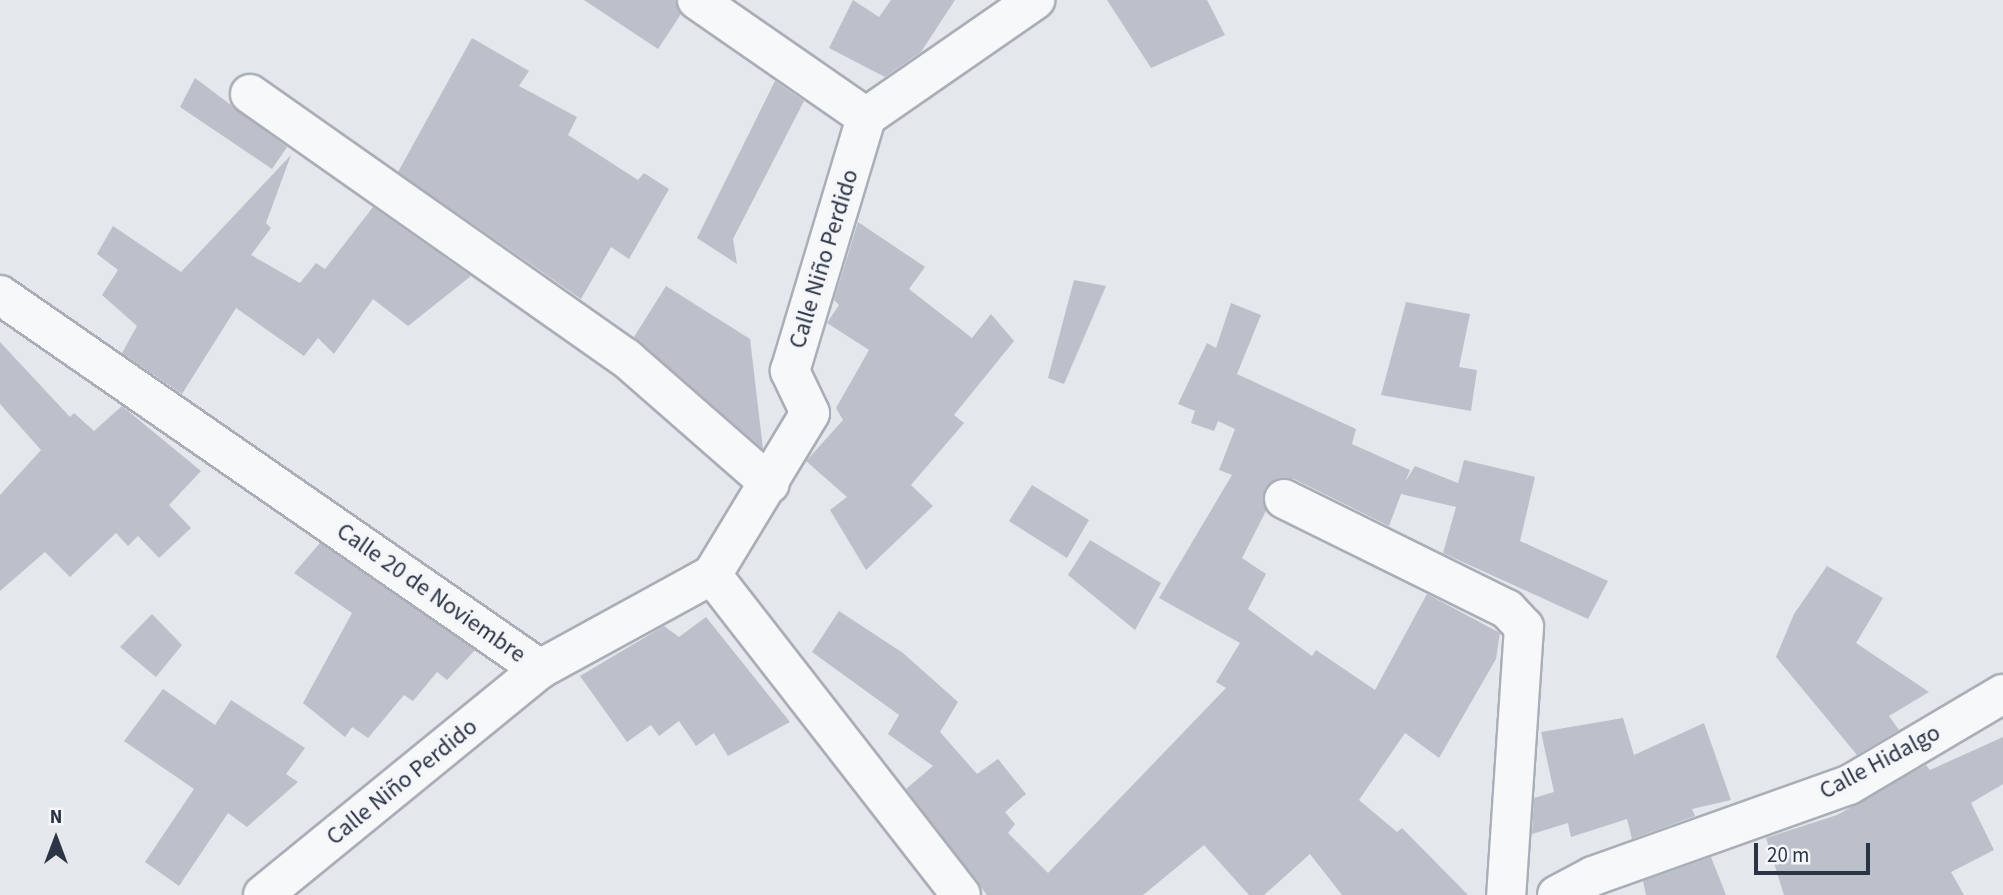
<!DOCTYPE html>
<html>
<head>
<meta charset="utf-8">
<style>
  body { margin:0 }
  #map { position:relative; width:2003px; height:895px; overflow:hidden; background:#e4e7ec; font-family:"Source Sans 3",sans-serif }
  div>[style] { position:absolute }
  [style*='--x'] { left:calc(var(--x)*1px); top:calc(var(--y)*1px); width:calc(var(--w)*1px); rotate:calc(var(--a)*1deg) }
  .building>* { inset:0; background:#bbc0ca }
  .roads { filter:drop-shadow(2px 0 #a9aeb7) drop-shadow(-2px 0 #a9aeb7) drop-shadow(0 2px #a9aeb7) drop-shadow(0 -2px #a9aeb7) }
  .minor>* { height:38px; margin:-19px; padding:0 19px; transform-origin:19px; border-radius:19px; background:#f7f8fa }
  span { translate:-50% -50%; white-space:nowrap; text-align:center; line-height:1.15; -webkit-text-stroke:7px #f4f6f9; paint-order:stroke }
  .street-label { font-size:24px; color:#2b3445 }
  .north { position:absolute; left:21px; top:804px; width:70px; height:70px; -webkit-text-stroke:5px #f4f6f9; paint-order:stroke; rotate:0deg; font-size:19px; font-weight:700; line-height:28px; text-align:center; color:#2b3445 }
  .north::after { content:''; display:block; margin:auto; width:24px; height:32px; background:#2b3445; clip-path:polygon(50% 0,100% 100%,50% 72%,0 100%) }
  .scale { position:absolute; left:1754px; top:843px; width:116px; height:32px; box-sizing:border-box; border:4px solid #2b3445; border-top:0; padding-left:9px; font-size:21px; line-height:24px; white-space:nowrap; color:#2b3445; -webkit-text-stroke:5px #f4f6f9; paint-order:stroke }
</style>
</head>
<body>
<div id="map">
  <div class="building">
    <i style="clip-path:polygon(584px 0,675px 0,681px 14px,658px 49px)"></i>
    <i style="clip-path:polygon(853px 0,879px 17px,891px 0,955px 0,921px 52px,885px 77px,829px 48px)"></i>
    <i style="clip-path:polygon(1107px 0,1207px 0,1225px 35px,1151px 68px)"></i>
    <i style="clip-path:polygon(472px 38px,529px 71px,519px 86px,577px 117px,568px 135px,638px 180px,644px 173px,669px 189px,629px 259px,611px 247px,581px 299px,398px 172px)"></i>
    <i style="clip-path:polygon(195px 78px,287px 147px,272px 169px,180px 107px)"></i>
    <i style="clip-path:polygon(775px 81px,804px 101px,733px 239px,737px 264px,697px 238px)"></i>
    <i style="clip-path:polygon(291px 155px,266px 223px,271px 228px,251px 255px,300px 283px,316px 263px,325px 269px,373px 207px,471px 276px,408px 326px,373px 299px,334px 354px,318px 338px,304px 356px,236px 308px,182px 394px,122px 353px,137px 326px,102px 295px,118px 270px,97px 254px,113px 226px,181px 272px)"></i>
    <i style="clip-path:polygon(858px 222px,925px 267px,909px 289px,972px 338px,991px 314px,1014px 341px,954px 415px,964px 423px,911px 485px,933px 506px,866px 570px,830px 510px,847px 497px,806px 461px,843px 420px,836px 408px,869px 350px,827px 323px,839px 305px,834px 300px)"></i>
    <i style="clip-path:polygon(1074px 280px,1106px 286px,1064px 384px,1048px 378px)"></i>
    <i style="clip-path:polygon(666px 286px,750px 339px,763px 449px,634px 337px)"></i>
    <i style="clip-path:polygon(1406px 302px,1470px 314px,1459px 367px,1477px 370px,1471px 411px,1381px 395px)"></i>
    <i style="clip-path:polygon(1231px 303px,1261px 315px,1237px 374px,1356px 429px,1352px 444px,1410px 470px,1405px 482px,1415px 466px,1458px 483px,1464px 460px,1535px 477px,1520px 541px,1608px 581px,1588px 619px,1443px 553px,1456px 507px,1401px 494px,1389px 526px,1294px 479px,1272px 481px,1264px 490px,1266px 511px,1242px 558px,1266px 574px,1248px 609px,1312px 656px,1316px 650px,1375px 690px,1427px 594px,1500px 633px,1496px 659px,1439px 758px,1405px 733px,1359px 800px,1397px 832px,1402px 828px,1468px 895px,1342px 895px,1310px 854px,1264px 895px,1249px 895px,1204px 845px,1143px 895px,987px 895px,906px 789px,933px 766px,888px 734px,899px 715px,812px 652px,839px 611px,903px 653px,958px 702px,940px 732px,977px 774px,998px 759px,1026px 794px,1005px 812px,1015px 824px,1008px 833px,1048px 873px,1226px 688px,1216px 682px,1240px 643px,1159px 598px,1232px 475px,1219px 470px,1235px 429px,1218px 421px,1214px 431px,1191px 423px,1195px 411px,1178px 404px,1207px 343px,1216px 348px)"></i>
    <i style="clip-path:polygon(0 342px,70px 417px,74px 413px,94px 431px,122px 406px,201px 471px,169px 505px,191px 528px,159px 558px,138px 536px,128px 546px,116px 533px,70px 577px,45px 552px,0 591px,0 495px,41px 450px,0 404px)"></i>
    <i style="clip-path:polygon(1032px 485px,1089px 520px,1067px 558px,1009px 521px)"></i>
    <i style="clip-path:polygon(1090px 540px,1161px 583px,1135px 630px,1068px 575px)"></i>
    <i style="clip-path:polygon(320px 543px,475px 650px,447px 680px,437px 672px,413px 701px,404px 695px,368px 738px,352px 727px,345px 737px,303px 703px,352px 613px,294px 573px)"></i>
    <i style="clip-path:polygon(1827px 566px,1883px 598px,1856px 643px,1929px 692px,1889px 716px,1899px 730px,1857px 755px,1776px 657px,1794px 614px)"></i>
    <i style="clip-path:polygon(152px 614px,182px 645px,156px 677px,120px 647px)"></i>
    <i style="clip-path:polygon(706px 617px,790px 722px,728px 756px,714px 733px,696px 746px,679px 721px,659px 736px,651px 725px,627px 742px,580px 676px,664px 626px,679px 637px)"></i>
    <i style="clip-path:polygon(163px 689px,215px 725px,231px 700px,305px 748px,286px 774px,298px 782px,247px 827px,228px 813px,179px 886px,145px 862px,194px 789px,124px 741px)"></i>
    <i style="clip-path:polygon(1623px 718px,1634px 755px,1704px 723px,1731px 800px,1692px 809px,1695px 816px,1632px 839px,1627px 819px,1571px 837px,1568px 823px,1532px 834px,1534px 798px,1554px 792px,1541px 732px)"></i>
    <i style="clip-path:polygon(2003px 737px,2003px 784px,1971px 803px,1994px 850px,1951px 872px,1964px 895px,1784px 895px,1766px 838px,1837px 815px,1926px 765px,1930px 770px)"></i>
    <i style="clip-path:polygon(1711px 857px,1726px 895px,1646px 895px,1643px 881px)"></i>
  </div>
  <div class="roads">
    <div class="minor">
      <i style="--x:697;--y:0;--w:206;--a:34.7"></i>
      <i style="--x:250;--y:94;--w:459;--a:35.1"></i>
      <i style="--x:626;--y:358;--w:191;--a:41.2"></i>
      <i style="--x:0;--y:295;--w:657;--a:34.71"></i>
      <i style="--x:1284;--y:499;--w:249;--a:26.3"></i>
      <i style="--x:1507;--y:609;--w:25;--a:47"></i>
      <i style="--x:1524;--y:627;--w:269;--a:93.8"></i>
      <i style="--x:712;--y:575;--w:405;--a:52.1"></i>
      <i style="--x:263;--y:895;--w:357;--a:-39.2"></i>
      <i style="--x:540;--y:669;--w:196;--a:-28.7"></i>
      <i style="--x:712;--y:575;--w:189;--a:-58.8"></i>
      <i style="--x:810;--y:413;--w:47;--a:-115.5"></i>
      <i style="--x:790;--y:371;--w:265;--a:-73.3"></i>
      <i style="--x:866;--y:117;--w:206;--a:-34.7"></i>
      <i style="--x:1557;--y:895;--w:41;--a:-27.8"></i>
      <i style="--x:1593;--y:876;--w:272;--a:-19.6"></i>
      <i style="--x:1849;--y:785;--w:179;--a:-30.6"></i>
    </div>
  </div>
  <div class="street-label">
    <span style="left:824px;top:259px;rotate:-73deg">Calle Niño Perdido</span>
    <span style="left:431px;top:593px;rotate:35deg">Calle 20 de Noviembre</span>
    <span style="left:1880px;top:762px;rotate:-28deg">Calle Hidalgo</span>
    <span style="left:402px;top:782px;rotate:-39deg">Calle Niño Perdido</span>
  </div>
  <div class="north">N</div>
  <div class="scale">20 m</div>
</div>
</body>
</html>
